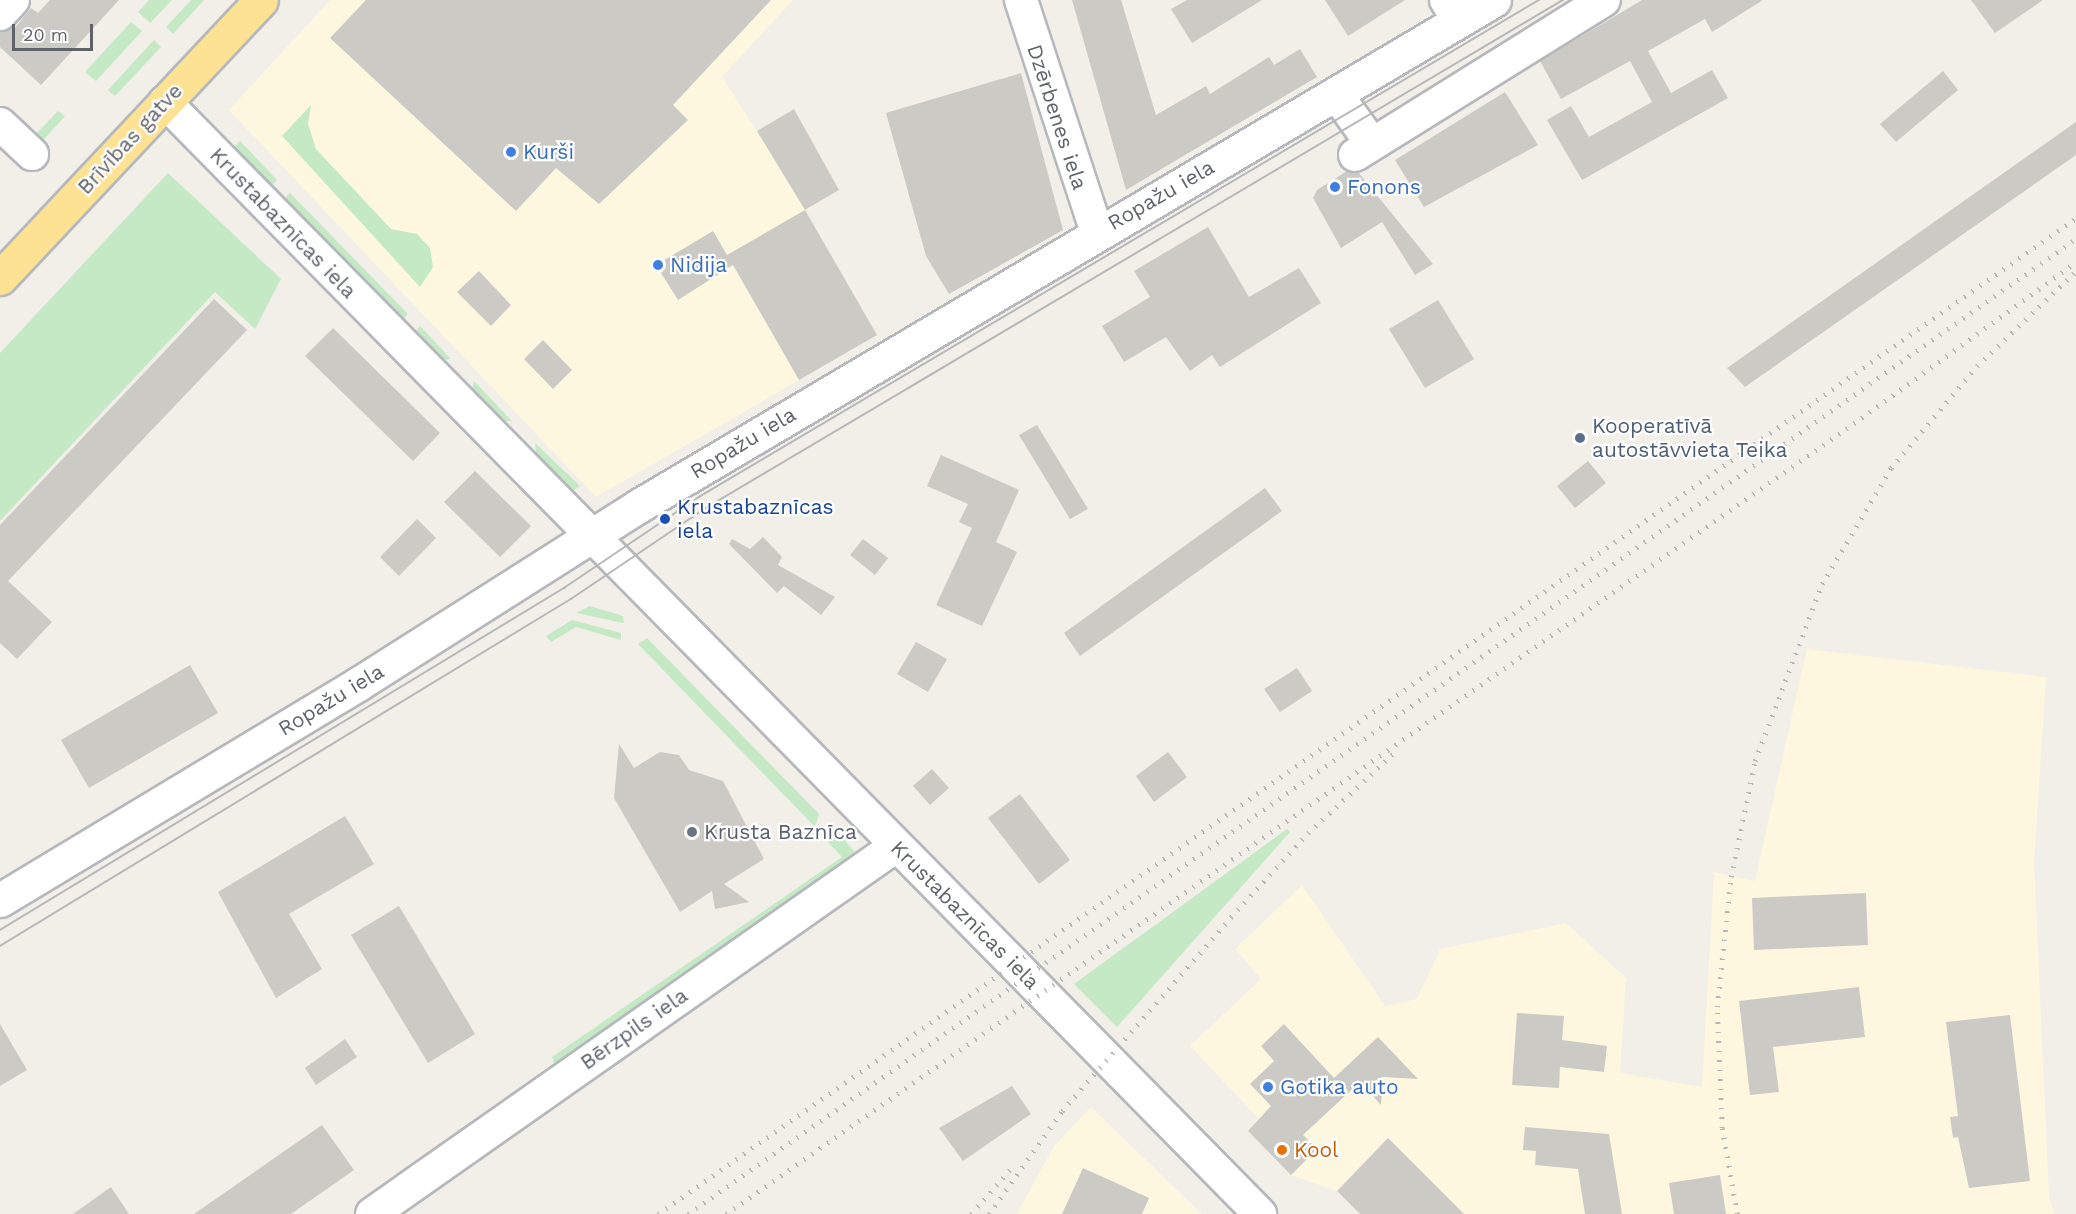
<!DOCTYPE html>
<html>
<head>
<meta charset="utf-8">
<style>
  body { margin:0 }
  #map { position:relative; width:2076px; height:1214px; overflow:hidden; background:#f1efe8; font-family:"Work Sans",sans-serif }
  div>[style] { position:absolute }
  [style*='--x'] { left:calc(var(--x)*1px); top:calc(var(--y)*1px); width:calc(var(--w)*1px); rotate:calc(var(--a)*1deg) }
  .commercial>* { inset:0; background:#fef7e0 }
  .green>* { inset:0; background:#c5e8c5 }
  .building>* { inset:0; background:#cccac5 }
  .roads { filter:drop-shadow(2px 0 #b5b8bc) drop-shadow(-2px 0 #b5b8bc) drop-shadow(0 2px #b5b8bc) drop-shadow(0 -2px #b5b8bc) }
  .street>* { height:32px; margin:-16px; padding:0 16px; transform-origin:16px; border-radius:16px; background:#fff }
  .secondary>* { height:33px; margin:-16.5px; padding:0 16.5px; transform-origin:16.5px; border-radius:16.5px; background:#fff }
  .highway>* { height:33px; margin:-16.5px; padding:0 16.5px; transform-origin:16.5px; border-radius:16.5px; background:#fde293 }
  .tram>* { height:1.5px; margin:-0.75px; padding:0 0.75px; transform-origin:0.75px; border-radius:0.75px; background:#b6b7b8 }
  .rail>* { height:4.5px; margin-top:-2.25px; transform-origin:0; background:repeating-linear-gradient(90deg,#b6b7b8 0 1.5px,transparent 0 9.5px) }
  .dots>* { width:16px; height:16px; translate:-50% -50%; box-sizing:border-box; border:3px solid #fff; border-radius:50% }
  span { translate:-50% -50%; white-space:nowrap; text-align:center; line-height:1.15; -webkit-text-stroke:4.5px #fff; paint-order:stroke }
  .street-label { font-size:21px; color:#5f6368 }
  .shop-label { font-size:21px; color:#366cbe }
  .left { translate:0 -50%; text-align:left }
  .service-label { font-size:21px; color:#4e5e75 }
  .transit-label { font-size:21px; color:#164399 }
  .worship-label { font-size:21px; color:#5b616d }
  .food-label { font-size:21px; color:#c56008 }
  .scale { position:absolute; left:12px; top:24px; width:81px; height:27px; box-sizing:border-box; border:3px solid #5f6368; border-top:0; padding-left:8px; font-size:18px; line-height:21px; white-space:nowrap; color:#5f6368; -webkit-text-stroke:4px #fff; paint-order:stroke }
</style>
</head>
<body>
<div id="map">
  <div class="commercial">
    <i style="clip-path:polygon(330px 0,793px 0,722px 77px,757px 131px,794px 109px,839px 190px,805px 211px,877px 335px,596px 497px,229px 110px)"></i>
    <i style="clip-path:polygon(1807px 649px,2046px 677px,2034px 862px,2049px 1197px,2055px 1214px,1360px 1214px,1337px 1191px,1291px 1175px,1248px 1131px,1259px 1119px,1190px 1046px,1261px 979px,1235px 949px,1302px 885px,1385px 1006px,1417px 999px,1440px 949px,1566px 923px,1626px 978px,1620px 1073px,1702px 1087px,1714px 872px,1755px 881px)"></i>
    <i style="clip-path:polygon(1091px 1107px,1202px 1214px,1017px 1214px,1054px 1146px)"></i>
  </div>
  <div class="green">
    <i style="clip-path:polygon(149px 0,172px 0,150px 23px,138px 12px)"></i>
    <i style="clip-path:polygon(191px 0,204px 0,173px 34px,166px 27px)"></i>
    <i style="clip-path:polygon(131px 22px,142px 31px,96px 81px,85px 72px)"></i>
    <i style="clip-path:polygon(154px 40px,161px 47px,115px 96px,108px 90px)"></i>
    <i style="clip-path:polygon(311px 105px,308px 124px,316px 149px,391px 229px,417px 234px,430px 248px,433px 267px,420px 287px,282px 136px)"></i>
    <i style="clip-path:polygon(58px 111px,65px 116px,39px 145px,32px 138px)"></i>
    <i style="clip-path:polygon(240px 141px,277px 180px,272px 185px,234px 147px)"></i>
    <i style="clip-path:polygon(168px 173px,281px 279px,255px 329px,215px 292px,0 521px,0 353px)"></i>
    <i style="clip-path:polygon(290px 193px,408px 314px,402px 320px,284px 199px)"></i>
    <i style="clip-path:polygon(420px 326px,451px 359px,440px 360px,415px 333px)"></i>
    <i style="clip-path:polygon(474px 381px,512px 421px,501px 421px,472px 390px)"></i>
    <i style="clip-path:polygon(535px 443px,580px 486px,570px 492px,537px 457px)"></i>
    <i style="clip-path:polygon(590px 606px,623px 616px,624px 623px,576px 613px)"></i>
    <i style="clip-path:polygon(572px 620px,621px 633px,621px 640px,576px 627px,551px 642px,546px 636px)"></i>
    <i style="clip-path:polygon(647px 638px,819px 814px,815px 827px,638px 644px)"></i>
    <i style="clip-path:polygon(1287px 829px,1290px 832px,1117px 1027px,1074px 984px)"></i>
    <i style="clip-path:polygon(839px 834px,856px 853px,848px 869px,555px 1067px,552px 1057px,842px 857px,825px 839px)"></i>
  </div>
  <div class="building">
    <i style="clip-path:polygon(50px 0,119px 0,41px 85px,0 47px,0 31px,14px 29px,31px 8px,38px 13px)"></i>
    <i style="clip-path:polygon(366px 0,771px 0,673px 105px,688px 120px,599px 204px,556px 168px,516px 211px,330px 38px)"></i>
    <i style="clip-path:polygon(1072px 0,1121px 0,1156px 115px,1206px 86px,1210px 94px,1269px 57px,1274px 65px,1300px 49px,1317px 77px,1126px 190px)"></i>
    <i style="clip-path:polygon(1187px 0,1262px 0,1192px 43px,1171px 9px)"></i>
    <i style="clip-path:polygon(1325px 0,1405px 0,1348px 36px)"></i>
    <i style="clip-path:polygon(1642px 0,1763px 0,1712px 32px,1705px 19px,1648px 51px,1671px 93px,1712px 70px,1728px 98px,1582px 180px,1547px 120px,1571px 106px,1589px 137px,1652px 102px,1630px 61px,1561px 99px,1540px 61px)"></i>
    <i style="clip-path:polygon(1971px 0,2043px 0,1995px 33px)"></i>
    <i style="clip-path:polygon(1943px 71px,1958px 90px,1896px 142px,1880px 124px)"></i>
    <i style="clip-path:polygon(1021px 73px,1063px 230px,949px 294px,926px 256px,886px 113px)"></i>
    <i style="clip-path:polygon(1505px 92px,1538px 145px,1424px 207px,1395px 160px)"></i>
    <i style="clip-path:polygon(794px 109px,839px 190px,805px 210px,757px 131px)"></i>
    <i style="clip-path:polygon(2076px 122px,2076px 155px,1745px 387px,1727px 368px)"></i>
    <i style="clip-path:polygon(1347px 171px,1358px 172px,1433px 264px,1415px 275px,1382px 222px,1341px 248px,1313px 198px,1317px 190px)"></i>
    <i style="clip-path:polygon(805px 210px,877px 335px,799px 380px,733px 265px,678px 300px,656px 265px,713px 231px,727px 255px)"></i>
    <i style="clip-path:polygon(1208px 227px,1249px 297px,1299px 268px,1321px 303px,1220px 367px,1212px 355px,1190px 371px,1166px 337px,1124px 362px,1102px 326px,1150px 297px,1134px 271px)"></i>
    <i style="clip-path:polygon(479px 271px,511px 305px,491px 326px,457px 292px)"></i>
    <i style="clip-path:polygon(214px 299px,247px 330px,8px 581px,52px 622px,17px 659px,0 643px,0 525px)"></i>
    <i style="clip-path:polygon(1438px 300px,1474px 359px,1425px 388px,1389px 329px)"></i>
    <i style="clip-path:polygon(333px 328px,440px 433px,413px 461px,305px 356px)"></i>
    <i style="clip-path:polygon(543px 340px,572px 370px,553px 389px,524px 359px)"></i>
    <i style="clip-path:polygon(1037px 425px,1088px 509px,1070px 519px,1019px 435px)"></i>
    <i style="clip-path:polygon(941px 455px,1019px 490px,996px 542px,1017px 552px,982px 626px,936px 605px,972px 528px,959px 522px,968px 504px,927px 486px)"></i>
    <i style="clip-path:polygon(1588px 461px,1606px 483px,1575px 508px,1557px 486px)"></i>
    <i style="clip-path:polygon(475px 471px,531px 526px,500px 557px,444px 502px)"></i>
    <i style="clip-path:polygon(1265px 488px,1282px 511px,1080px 656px,1064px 633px)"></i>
    <i style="clip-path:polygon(417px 519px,436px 538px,399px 576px,380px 557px)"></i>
    <i style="clip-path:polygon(763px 537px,782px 557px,778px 565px,835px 597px,821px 615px,784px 586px,777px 593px,729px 544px,732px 539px,750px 549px)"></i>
    <i style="clip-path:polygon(863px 539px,888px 558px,875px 575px,850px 555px)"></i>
    <i style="clip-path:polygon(916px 642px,947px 659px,928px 692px,897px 674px)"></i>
    <i style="clip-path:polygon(190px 665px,218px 713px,89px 788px,61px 740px)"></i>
    <i style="clip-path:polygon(1297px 668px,1312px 691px,1280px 712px,1264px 689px)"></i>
    <i style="clip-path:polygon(619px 744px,634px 768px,660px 752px,679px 755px,689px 770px,723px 781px,764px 859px,724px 884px,749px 902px,715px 909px,712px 891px,680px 912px,614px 798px)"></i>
    <i style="clip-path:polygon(1168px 752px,1187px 777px,1154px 802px,1136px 776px)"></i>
    <i style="clip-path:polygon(932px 769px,949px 788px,930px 805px,913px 786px)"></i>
    <i style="clip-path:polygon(1020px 794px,1070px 860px,1039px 884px,988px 818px)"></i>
    <i style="clip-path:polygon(345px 816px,374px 864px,289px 914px,322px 969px,276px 998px,218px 892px)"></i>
    <i style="clip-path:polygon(1866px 893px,1868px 945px,1754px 950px,1752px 898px)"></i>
    <i style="clip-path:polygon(399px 906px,475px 1034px,428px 1063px,351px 935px)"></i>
    <i style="clip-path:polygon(1859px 987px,1865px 1037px,1773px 1047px,1779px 1092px,1750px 1095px,1739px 1001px)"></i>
    <i style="clip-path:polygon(1517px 1013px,1564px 1016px,1562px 1040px,1607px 1046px,1604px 1072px,1560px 1067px,1559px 1088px,1512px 1085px)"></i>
    <i style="clip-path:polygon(2010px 1015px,2030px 1181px,1969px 1188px,1958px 1137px,1953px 1138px,1950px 1117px,1958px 1116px,1946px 1022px)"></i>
    <i style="clip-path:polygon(0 1024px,27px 1070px,0 1086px)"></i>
    <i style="clip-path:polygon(1284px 1024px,1334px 1078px,1378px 1037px,1418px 1079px,1383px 1077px,1381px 1105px,1360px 1082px,1303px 1135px,1317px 1149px,1291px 1175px,1248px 1131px,1271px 1106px,1250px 1084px,1274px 1061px,1261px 1046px)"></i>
    <i style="clip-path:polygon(345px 1039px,357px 1057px,316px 1085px,305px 1068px)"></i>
    <i style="clip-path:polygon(1012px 1086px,1031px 1114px,963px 1161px,939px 1128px)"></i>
    <i style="clip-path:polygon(322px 1125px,354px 1170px,291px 1214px,194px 1214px)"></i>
    <i style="clip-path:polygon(1525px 1127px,1609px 1134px,1622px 1214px,1585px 1214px,1578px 1169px,1535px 1165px,1536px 1151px,1523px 1150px)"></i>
    <i style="clip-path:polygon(1388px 1138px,1464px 1214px,1360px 1214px,1337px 1191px)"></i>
    <i style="clip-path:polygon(1083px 1168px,1149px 1198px,1142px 1214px,1062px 1214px)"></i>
    <i style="clip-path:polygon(1720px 1175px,1726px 1214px,1674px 1214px,1669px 1183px)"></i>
    <i style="clip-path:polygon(111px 1187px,129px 1214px,73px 1214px)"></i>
  </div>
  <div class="roads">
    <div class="street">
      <i style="--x:1021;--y:0;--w:244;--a:71.9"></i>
      <i style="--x:1446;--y:0;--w:25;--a:58"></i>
      <i style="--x:0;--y:14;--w:19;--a:-47"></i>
      <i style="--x:1337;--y:95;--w:60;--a:54.5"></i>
      <i style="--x:165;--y:102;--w:1561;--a:45.44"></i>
      <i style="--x:0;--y:124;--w:44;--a:43.2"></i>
      <i style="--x:1355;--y:155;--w:293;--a:-31.9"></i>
      <i style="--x:372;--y:1214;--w:640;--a:-35.08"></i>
    </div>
    <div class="secondary">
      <i style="--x:0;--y:900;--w:418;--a:-31.1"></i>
      <i style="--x:358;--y:684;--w:334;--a:-32.4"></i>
      <i style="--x:640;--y:505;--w:992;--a:-30.6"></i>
    </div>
    <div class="highway">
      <i style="--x:0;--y:278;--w:381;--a:-46.8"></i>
    </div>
  </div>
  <div class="tram">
    <i style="--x:0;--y:930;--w:660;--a:-31.23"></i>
    <i style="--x:564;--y:588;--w:163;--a:-34"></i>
    <i style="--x:699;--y:497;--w:976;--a:-30.61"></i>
    <i style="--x:0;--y:946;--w:668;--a:-31.29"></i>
    <i style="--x:571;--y:599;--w:163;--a:-34"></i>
    <i style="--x:706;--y:508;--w:996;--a:-30.66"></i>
  </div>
  <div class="rail">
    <i style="--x:658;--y:1214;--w:1733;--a:-35.08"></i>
    <i style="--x:688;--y:1214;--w:1696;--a:-35.09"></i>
    <i style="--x:726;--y:1214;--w:1368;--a:-35.03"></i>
    <i style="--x:1846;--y:429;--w:284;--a:-36"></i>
    <i style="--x:971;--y:1214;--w:65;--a:-48.7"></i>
    <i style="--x:989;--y:1214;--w:126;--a:-54.7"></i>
    <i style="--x:1062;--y:1111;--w:257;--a:-48.9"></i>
    <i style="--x:1231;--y:917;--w:114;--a:-47.5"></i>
    <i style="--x:1308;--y:833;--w:119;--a:-43"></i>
    <i style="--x:1737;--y:1214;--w:87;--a:-99.9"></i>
    <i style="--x:1722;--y:1128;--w:121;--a:-92.4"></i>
    <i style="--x:1717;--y:1007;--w:131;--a:-83.9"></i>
    <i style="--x:1731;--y:877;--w:118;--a:-78.3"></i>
    <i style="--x:1755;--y:761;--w:189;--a:-69.3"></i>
    <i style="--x:1822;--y:584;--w:135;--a:-59.3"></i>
    <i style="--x:1891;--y:468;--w:133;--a:-49.9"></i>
    <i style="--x:1977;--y:366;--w:137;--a:-43.8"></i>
  </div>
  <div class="dots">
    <i style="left:511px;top:152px;background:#3f7fe0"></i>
    <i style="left:1335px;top:187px;background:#3f7fe0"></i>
    <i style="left:658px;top:265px;background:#3f7fe0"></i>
    <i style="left:1580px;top:438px;background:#5c6f8a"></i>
    <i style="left:665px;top:519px;background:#1a4fb4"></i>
    <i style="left:692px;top:832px;background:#6b7280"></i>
    <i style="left:1268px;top:1087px;background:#3f7fe0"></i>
    <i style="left:1282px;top:1150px;background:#e8710a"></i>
  </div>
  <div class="street-label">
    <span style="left:1057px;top:117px;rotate:72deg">Dzērbenes iela</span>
    <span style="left:130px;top:139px;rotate:-47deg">Brīvības gatve</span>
    <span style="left:1161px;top:195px;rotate:-30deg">Ropažu iela</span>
    <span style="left:283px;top:223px;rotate:46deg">Krustabaznīcas iela</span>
    <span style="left:743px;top:443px;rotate:-31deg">Ropažu iela</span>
    <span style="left:331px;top:700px;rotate:-31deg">Ropažu iela</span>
    <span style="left:965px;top:915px;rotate:45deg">Krustabaznīcas iela</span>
    <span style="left:634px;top:1029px;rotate:-35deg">Bērzpils iela</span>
  </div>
  <div class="shop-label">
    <span class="left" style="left:523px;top:152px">Kurši</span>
    <span class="left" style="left:1347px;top:187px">Fonons</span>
    <span class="left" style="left:670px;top:265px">Nidija</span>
    <span class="left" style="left:1280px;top:1087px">Gotika auto</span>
  </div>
  <div class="service-label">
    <span class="left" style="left:1592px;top:438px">Kooperatīvā<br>autostāvvieta Teika</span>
  </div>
  <div class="transit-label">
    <span class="left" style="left:677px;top:519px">Krustabaznīcas<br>iela</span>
  </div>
  <div class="worship-label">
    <span class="left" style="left:704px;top:832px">Krusta Baznīca</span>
  </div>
  <div class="food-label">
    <span class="left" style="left:1294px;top:1150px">Kool</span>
  </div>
  <div class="scale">20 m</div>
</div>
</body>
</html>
